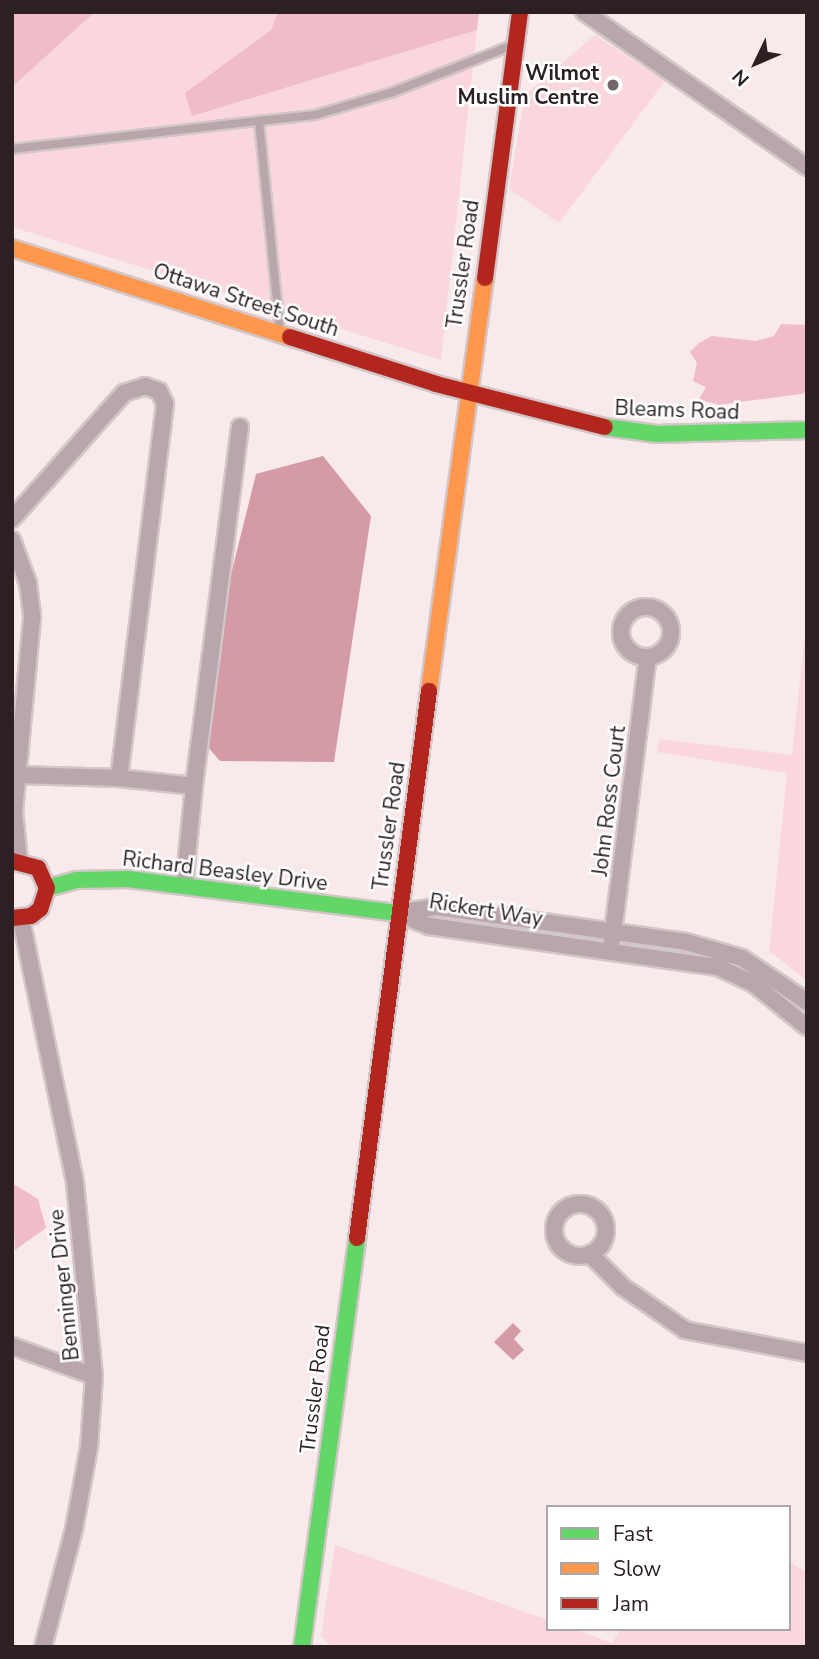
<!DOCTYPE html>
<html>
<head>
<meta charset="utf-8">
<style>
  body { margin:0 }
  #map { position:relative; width:819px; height:1659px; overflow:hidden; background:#f8e9eb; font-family:"Nunito Sans",sans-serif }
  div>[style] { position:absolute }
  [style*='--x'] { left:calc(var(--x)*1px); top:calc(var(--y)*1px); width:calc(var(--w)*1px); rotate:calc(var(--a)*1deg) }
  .green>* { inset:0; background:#fad7dd }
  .forest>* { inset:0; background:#efbcc7 }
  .water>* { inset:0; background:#d49ba6 }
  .roads { filter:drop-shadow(2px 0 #d2c6c8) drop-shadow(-2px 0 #d2c6c8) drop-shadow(0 2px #d2c6c8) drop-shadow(0 -2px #d2c6c8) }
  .lane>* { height:8px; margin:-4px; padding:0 4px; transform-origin:4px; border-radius:4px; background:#b9a6aa }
  .street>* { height:16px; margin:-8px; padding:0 8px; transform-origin:8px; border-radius:8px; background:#b9a6aa }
  .street>.ring { margin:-8px; padding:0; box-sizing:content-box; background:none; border:16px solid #b9a6aa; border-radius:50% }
  .fast>* { height:16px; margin:-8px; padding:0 8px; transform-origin:8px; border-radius:8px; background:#63d668 }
  .slow>* { height:16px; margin:-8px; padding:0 8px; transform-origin:8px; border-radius:8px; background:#ff974d }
  .jam>* { height:16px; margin:-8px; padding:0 8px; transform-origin:8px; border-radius:8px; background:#b3261e }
  .dots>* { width:19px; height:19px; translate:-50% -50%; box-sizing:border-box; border:4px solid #fff; border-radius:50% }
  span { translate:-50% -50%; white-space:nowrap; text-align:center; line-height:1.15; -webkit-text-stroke:5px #fff; paint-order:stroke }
  .poi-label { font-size:21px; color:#2c2022; font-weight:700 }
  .right { translate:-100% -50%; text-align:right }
  .street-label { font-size:21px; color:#2c2022 }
  .frame { position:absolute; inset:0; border:14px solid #2c2022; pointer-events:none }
  .legend { position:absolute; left:546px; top:1505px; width:245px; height:126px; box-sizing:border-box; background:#fff; border:2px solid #aba6a7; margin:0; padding:9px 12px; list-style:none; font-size:21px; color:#2c2022 }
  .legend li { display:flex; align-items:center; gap:14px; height:35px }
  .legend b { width:35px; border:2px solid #aba6a7 }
  .north { position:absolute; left:721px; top:28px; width:70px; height:70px; -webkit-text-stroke:5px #fff; paint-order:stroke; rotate:226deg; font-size:19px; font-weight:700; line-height:28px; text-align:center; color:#2c2022 }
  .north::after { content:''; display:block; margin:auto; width:24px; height:32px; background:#2c2022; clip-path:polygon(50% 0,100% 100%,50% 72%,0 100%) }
</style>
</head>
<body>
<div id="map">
  <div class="green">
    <i style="clip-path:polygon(95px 12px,278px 12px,271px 30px,186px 93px,192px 116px,477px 30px,441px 360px,12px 227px,12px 87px)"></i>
    <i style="clip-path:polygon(595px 35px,665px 81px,559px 223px,509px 189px,525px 95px)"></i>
    <i style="clip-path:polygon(807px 616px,807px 981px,769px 951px,787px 773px,657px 752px,660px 739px,792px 755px)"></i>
    <i style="clip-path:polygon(335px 1545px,548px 1620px,548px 1629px,574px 1629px,612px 1643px,621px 1629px,789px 1629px,789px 1561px,807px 1573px,807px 1647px,332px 1647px,321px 1636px)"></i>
  </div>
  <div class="forest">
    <i style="clip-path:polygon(12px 12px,95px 12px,12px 87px)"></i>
    <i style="clip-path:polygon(278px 12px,479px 12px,477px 30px,192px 116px,185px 93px,271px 30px)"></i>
    <i style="clip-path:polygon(781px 324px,807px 325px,807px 393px,719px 405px,699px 399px,706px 387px,693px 381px,697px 363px,690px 352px,699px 343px,712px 336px,756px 341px,774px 336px)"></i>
    <i style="clip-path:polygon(12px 1183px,38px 1199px,46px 1228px,15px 1250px)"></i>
  </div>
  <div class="water">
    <i style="clip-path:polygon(323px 456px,371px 516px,334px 762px,220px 761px,207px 746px,211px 655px,256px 474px)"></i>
    <i style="clip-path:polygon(513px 1323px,521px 1331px,514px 1339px,524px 1350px,513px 1360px,494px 1342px)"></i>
  </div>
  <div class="roads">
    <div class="lane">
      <i style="--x:259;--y:121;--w:56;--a:-6.1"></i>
      <i style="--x:315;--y:115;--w:81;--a:-16.4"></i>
      <i style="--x:393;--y:92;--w:129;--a:-21.4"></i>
      <i style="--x:12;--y:149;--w:249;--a:-6.5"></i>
      <i style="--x:259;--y:121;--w:213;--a:84.3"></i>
    </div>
    <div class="street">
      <i style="--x:584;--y:12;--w:272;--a:34.8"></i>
      <i style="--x:12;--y:519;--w:169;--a:-48.4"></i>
      <i style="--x:124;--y:393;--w:22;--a:-18"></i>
      <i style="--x:145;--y:386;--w:15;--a:20"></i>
      <i style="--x:159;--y:391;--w:14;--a:65"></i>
      <i style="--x:165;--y:404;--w:377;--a:97"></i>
      <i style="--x:119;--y:778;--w:101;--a:-178.3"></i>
      <i style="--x:12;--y:540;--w:46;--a:69.6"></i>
      <i style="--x:28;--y:583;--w:35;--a:83"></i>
      <i style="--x:32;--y:618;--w:195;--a:95.3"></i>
      <i style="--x:14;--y:812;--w:48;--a:84.1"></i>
      <i class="ring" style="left:621px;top:607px;width:34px;height:34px"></i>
      <i style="--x:119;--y:778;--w:75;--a:6.1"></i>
      <i style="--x:194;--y:786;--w:100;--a:95.7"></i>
      <i style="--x:194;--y:786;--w:362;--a:-82.7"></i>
      <i style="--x:398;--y:913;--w:34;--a:23"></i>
      <i style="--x:429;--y:926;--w:292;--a:8.1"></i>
      <i style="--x:718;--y:967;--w:40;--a:25"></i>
      <i style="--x:754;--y:984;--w:68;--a:39.1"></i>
      <i style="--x:398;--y:913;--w:39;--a:-9"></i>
      <i style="--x:437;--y:907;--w:251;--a:8"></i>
      <i style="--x:686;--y:942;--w:58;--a:15.9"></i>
      <i style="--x:742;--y:958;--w:78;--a:34.1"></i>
      <i style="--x:21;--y:919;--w:269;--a:78.4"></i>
      <i style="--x:75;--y:1183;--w:194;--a:84.4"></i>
      <i style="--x:94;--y:1376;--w:71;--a:94"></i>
      <i style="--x:89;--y:1447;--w:83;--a:100.4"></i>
      <i style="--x:74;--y:1529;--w:122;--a:104.7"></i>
      <i style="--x:612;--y:940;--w:285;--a:-82.8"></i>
      <i class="ring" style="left:554px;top:1204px;width:36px;height:36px"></i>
      <i style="--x:590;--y:1254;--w:47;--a:45"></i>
      <i style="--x:623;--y:1287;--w:75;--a:34.7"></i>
      <i style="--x:685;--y:1330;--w:124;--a:10.7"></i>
      <i style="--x:12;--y:1346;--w:87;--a:20.1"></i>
    </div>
    <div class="fast">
      <i style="--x:605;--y:427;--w:52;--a:7.7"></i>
      <i style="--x:657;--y:434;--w:150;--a:-1.5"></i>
      <i style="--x:47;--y:888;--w:30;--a:-15"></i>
      <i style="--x:76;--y:880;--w:52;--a:-1.1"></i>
      <i style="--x:128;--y:879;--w:272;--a:7.2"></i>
      <i style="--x:302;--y:1647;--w:413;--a:-82.3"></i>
    </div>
    <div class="slow">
      <i style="--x:12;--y:248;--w:292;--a:17.8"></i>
      <i style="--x:429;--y:691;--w:417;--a:-82.3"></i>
    </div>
    <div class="jam">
      <i style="--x:485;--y:278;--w:268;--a:-82.5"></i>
      <i style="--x:290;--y:337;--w:153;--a:17.8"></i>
      <i style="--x:436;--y:384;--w:174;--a:14.3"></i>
      <i style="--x:12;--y:861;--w:27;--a:15"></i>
      <i style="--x:38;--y:868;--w:22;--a:66"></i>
      <i style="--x:47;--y:888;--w:22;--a:108"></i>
      <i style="--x:40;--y:909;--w:11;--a:142"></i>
      <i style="--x:31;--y:916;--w:19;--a:174"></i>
      <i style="--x:357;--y:1238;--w:552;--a:-82.5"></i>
    </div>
  </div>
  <div class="dots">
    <i style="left:613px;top:85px;background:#736668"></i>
  </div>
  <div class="poi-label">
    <span class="right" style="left:599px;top:85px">Wilmot<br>Muslim Centre</span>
  </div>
  <div class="street-label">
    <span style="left:463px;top:264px;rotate:-82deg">Trussler Road</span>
    <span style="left:246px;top:300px;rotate:18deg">Ottawa Street South</span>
    <span style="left:677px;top:410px;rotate:2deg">Bleams Road</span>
    <span style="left:609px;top:801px;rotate:-83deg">John Ross Court</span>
    <span style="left:389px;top:826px;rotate:-82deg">Trussler Road</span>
    <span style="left:225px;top:871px;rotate:7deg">Richard Beasley Drive</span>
    <span style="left:486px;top:910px;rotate:9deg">Rickert Way</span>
    <span style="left:64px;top:1285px;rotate:-96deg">Benninger Drive</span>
    <span style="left:315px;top:1389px;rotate:-83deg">Trussler Road</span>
  </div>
  <div class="frame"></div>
  <ul class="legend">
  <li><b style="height:9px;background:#63d668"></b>Fast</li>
  <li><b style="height:9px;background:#ff974d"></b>Slow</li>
  <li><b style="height:9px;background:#b3261e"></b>Jam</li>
  </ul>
  <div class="north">N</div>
</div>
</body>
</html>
